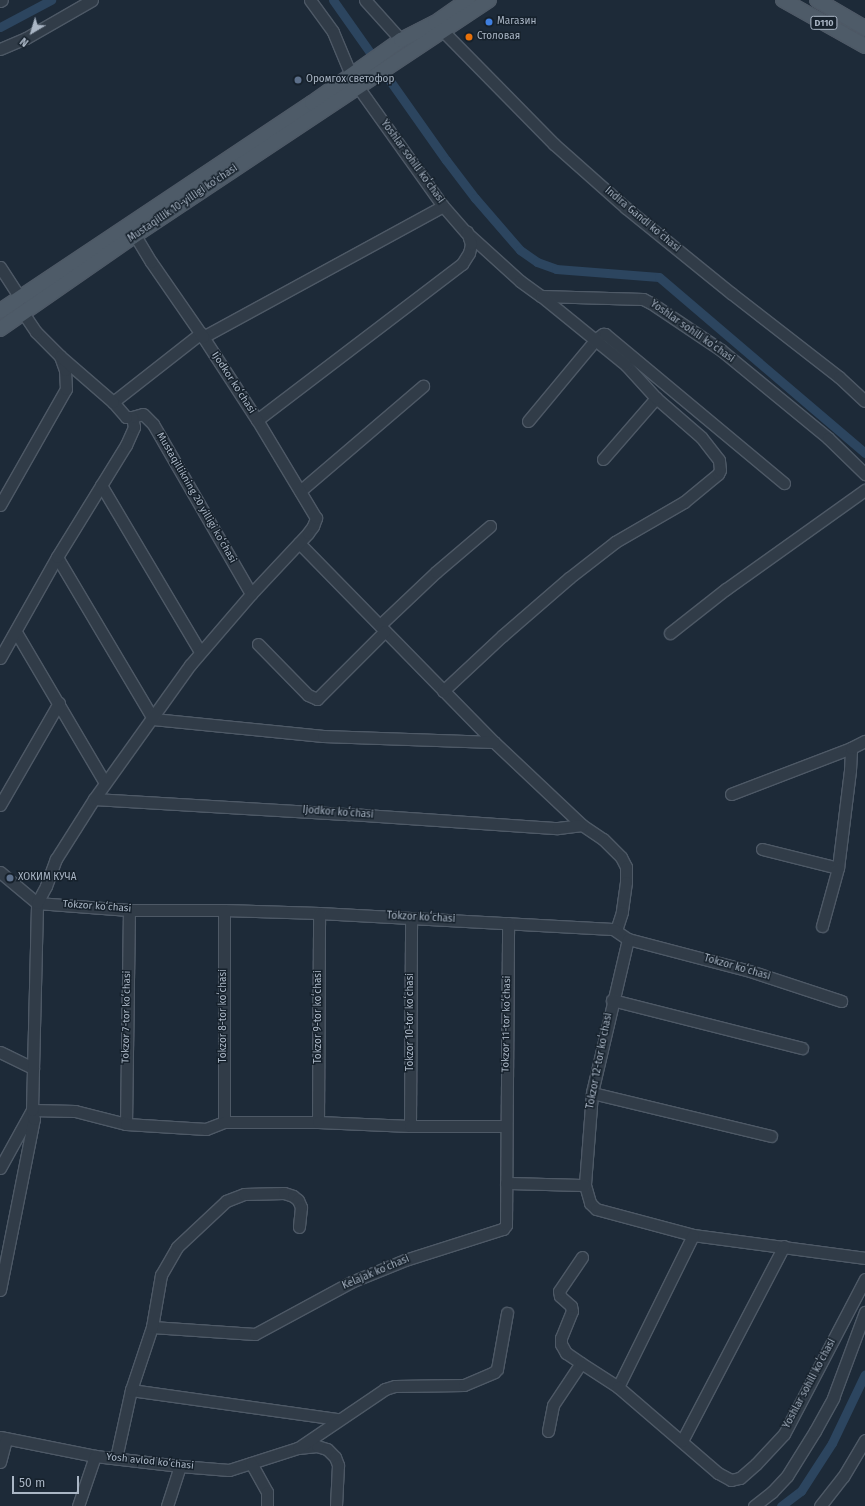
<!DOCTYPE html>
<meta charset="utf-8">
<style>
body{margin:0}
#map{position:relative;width:865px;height:1506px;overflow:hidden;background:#1d2a38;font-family:"Fira Sans",sans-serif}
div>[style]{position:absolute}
.canal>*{height:9px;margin:-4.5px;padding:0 4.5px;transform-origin:4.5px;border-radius:4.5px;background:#2c455f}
.roads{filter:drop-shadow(1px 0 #4e5966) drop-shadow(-1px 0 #4e5966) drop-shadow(0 1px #4e5966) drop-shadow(0 -1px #4e5966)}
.minor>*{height:11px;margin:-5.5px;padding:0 5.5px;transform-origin:5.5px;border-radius:5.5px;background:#313c48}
.major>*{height:14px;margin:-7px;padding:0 7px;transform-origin:7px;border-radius:7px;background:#4e5b68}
.dots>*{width:11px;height:11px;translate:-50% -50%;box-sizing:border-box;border:2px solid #16212c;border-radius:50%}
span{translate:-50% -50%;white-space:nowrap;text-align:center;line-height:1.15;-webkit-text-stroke:3px #16212c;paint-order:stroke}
.shield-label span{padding:1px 3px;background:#16212c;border:1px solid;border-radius:3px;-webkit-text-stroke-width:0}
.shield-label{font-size:9px;color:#aab6c5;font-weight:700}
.poi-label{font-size:10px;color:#aab6c5}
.left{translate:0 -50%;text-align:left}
.street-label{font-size:10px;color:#aab6c5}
.north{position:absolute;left:12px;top:12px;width:40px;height:40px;-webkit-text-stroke:3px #16212c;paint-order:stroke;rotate:218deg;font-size:11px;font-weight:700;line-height:16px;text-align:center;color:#aab6c5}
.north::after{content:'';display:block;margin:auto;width:14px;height:18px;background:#aab6c5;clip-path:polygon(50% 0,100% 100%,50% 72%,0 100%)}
.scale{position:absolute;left:12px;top:1476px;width:67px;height:18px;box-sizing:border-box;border:2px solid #aab6c5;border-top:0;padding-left:5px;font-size:12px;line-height:14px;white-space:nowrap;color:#aab6c5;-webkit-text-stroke:3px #16212c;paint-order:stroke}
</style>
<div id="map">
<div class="canal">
<div style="left:333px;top:0;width:196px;rotate:54.8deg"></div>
<div style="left:446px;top:160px;width:48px;rotate:52.7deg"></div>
<div style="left:475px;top:198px;width:69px;rotate:49.1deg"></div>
<div style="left:520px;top:250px;width:21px;rotate:35deg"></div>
<div style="left:537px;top:262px;width:20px;rotate:20deg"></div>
<div style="left:556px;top:269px;width:103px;rotate:4.4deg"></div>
<div style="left:659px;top:277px;width:271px;rotate:40.5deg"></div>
<div style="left:0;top:27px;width:58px;rotate:-27.9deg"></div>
<div style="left:781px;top:1506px;width:25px;rotate:-37deg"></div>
<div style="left:801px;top:1491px;width:57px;rotate:-57.1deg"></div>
<div style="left:832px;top:1443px;width:76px;rotate:-64.4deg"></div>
</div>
<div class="roads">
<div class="minor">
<div style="left:310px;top:0;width:39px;rotate:54deg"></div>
<div style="left:333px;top:32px;width:47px;rotate:67.3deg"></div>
<div style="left:365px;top:0;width:54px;rotate:48deg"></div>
<div style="left:0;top:1px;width:2px;rotate:-27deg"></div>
<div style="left:438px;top:26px;width:165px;rotate:45.5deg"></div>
<div style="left:554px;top:144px;width:96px;rotate:41.6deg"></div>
<div style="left:626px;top:208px;width:135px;rotate:39deg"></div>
<div style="left:731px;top:293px;width:137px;rotate:37.9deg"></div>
<div style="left:839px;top:377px;width:35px;rotate:43deg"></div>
<div style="left:0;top:49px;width:28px;rotate:-23deg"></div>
<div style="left:26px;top:38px;width:76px;rotate:-29.9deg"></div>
<div style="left:358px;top:87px;width:146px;rotate:54.5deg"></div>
<div style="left:443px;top:206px;width:35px;rotate:49deg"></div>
<div style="left:466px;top:232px;width:73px;rotate:42.2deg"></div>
<div style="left:520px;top:281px;width:26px;rotate:36deg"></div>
<div style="left:541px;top:296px;width:102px;rotate:1.7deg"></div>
<div style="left:643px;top:299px;width:9px;rotate:27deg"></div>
<div style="left:651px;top:303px;width:84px;rotate:33.9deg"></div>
<div style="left:721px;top:350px;width:139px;rotate:39.4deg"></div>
<div style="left:828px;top:438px;width:52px;rotate:44.2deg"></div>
<div style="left:0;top:267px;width:37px;rotate:57deg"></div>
<div style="left:203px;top:337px;width:273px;rotate:-28.6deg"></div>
<div style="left:113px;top:402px;width:112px;rotate:-38.1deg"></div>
<div style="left:132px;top:417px;width:11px;rotate:-15deg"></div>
<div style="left:143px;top:414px;width:14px;rotate:45deg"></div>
<div style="left:153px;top:424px;width:196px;rotate:60deg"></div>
<div style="left:257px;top:420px;width:258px;rotate:-37.3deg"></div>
<div style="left:462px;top:264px;width:13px;rotate:-58deg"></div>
<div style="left:469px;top:253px;width:9px;rotate:-77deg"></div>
<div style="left:471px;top:244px;width:13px;rotate:-108deg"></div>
<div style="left:528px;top:421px;width:107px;rotate:-50.3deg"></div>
<div style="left:596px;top:339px;width:9px;rotate:-36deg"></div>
<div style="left:603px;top:334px;width:2px"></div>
<div style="left:605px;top:334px;width:233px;rotate:39.8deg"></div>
<div style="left:603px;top:459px;width:81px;rotate:-49deg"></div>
<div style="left:101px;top:485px;width:194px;rotate:59.3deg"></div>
<div style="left:300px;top:491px;width:162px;rotate:-40.5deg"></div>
<div style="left:0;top:505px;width:133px;rotate:-60.4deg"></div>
<div style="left:66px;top:389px;width:19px;rotate:-93deg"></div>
<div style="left:65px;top:370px;width:15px;rotate:-110deg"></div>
<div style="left:60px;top:356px;width:34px;rotate:-135deg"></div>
<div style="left:36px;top:332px;width:22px;rotate:-124deg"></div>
<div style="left:299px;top:543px;width:279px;rotate:45.6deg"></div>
<div style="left:494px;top:742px;width:121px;rotate:43.3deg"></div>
<div style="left:582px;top:825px;width:25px;rotate:34deg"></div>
<div style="left:603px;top:839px;width:25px;rotate:45deg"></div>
<div style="left:621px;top:857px;width:11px;rotate:63deg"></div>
<div style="left:626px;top:867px;width:15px;rotate:90deg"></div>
<div style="left:626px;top:882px;width:30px;rotate:98deg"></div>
<div style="left:622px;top:912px;width:19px;rotate:108deg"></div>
<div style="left:57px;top:557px;width:188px;rotate:59.3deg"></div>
<div style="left:153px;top:719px;width:171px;rotate:5.7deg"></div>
<div style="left:323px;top:736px;width:171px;rotate:2deg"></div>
<div style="left:380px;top:625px;width:77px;rotate:-43.4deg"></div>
<div style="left:436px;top:572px;width:71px;rotate:-40.4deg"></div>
<div style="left:16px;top:632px;width:175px;rotate:59.5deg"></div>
<div style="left:670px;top:633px;width:71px;rotate:-38.2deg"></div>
<div style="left:726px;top:589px;width:171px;rotate:-35.5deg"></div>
<div style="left:258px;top:644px;width:71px;rotate:45.6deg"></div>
<div style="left:308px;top:695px;width:10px;rotate:24deg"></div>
<div style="left:317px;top:699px;width:96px;rotate:-45deg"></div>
<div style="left:0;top:658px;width:116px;rotate:-60.6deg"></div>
<div style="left:57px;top:557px;width:132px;rotate:-58.4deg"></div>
<div style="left:126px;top:445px;width:20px;rotate:-66deg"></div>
<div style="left:134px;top:427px;width:10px;rotate:-101deg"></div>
<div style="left:132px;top:417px;width:6px;rotate:180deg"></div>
<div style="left:126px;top:417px;width:20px;rotate:-131deg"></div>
<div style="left:113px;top:402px;width:70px;rotate:-139deg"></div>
<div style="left:443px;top:691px;width:81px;rotate:-43deg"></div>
<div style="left:502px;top:636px;width:89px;rotate:-40.9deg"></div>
<div style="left:569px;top:578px;width:58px;rotate:-38deg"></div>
<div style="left:615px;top:542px;width:80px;rotate:-30.1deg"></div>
<div style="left:684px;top:502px;width:44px;rotate:-39.5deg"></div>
<div style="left:718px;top:474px;width:4px;rotate:-63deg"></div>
<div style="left:720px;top:470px;width:10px;rotate:-96deg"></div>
<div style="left:719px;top:460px;width:29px;rotate:-128deg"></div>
<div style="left:701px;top:437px;width:60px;rotate:-139.1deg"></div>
<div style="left:656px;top:398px;width:45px;rotate:-132.3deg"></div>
<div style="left:626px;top:365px;width:109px;rotate:-140.9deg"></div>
<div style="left:731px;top:794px;width:129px;rotate:-21deg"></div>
<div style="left:94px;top:799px;width:256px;rotate:3.4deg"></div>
<div style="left:350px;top:814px;width:208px;rotate:3.9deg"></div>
<div style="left:558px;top:828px;width:24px;rotate:-7deg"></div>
<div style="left:0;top:805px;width:118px;rotate:-60deg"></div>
<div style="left:762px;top:849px;width:78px;rotate:14deg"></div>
<div style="left:838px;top:868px;width:99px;rotate:-83deg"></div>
<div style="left:850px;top:770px;width:22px;rotate:-87deg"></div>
<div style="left:851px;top:748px;width:16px;rotate:-27deg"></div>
<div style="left:0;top:872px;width:48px;rotate:40deg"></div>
<div style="left:37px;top:903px;width:92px;rotate:4.4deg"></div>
<div style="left:129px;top:910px;width:95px"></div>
<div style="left:224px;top:910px;width:95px;rotate:1.8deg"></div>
<div style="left:319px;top:913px;width:294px;rotate:3.1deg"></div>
<div style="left:613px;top:929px;width:18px;rotate:34deg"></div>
<div style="left:628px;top:939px;width:126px;rotate:14.7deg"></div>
<div style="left:750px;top:971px;width:96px;rotate:18.2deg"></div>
<div style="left:822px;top:926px;width:60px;rotate:-74.6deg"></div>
<div style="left:628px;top:939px;width:158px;rotate:103.2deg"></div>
<div style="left:592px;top:1093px;width:92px;rotate:94.4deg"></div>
<div style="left:585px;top:1185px;width:19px;rotate:74deg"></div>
<div style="left:590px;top:1203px;width:8px;rotate:45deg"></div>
<div style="left:596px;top:1209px;width:100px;rotate:15deg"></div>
<div style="left:693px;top:1235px;width:174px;rotate:7.6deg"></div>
<div style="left:612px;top:1000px;width:196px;rotate:14.2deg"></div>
<div style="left:0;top:1052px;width:37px;rotate:26deg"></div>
<div style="left:592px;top:1093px;width:184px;rotate:13.5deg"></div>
<div style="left:224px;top:1122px;width:212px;rotate:-90deg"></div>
<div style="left:318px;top:1122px;width:209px;rotate:-89.7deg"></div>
<div style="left:126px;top:1124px;width:214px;rotate:-89.2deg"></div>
<div style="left:410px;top:1126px;width:208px;rotate:-89.7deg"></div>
<div style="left:0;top:1168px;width:66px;rotate:-61.1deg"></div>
<div style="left:32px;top:1110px;width:43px;rotate:1.3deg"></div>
<div style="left:75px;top:1111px;width:53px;rotate:14.3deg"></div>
<div style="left:126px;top:1124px;width:80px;rotate:3.6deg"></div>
<div style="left:206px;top:1129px;width:19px;rotate:-21deg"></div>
<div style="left:224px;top:1122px;width:94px"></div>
<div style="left:318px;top:1122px;width:92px;rotate:2.5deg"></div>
<div style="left:410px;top:1126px;width:96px"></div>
<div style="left:506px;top:1183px;width:79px;rotate:1.5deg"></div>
<div style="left:0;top:1290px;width:174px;rotate:-78.8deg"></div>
<div style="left:34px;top:1119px;width:9px;rotate:-103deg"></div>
<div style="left:32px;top:1110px;width:207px;rotate:-88.6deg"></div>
<div style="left:37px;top:903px;width:19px;rotate:-62deg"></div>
<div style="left:46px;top:886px;width:29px;rotate:-70deg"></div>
<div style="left:56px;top:859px;width:71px;rotate:-57.7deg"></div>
<div style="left:94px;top:799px;width:165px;rotate:-54.4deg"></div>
<div style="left:190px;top:665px;width:94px;rotate:-49.3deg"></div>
<div style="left:251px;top:594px;width:83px;rotate:-46.9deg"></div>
<div style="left:308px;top:533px;width:9px;rotate:-54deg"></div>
<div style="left:313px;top:526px;width:9px;rotate:-69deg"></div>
<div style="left:316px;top:518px;width:114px;rotate:-121deg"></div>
<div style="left:257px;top:420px;width:99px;rotate:-123deg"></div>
<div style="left:203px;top:337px;width:91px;rotate:-124.7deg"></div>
<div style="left:151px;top:262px;width:39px;rotate:-121deg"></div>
<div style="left:152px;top:1327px;width:103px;rotate:3.9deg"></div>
<div style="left:255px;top:1334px;width:109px;rotate:-28.4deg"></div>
<div style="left:351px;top:1282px;width:58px;rotate:-22.2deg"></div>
<div style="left:405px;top:1260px;width:103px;rotate:-17.6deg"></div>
<div style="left:503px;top:1229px;width:5px;rotate:-53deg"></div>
<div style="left:506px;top:1225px;width:302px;rotate:-89.6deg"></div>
<div style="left:581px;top:1363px;width:18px;rotate:-146deg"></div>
<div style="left:566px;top:1353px;width:10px;rotate:-119deg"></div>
<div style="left:561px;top:1344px;width:6px;rotate:-90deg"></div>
<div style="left:561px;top:1338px;width:29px;rotate:-68deg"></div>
<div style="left:572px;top:1311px;width:5px;rotate:-101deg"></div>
<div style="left:571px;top:1306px;width:15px;rotate:-138deg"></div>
<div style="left:560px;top:1296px;width:5px;rotate:-101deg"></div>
<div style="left:559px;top:1291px;width:41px;rotate:-55.9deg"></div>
<div style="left:618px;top:1387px;width:169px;rotate:-63.7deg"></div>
<div style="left:131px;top:1390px;width:209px;rotate:8deg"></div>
<div style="left:548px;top:1431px;width:26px;rotate:-79deg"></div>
<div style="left:553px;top:1405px;width:50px;rotate:-56.3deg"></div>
<div style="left:581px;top:1363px;width:44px;rotate:33deg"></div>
<div style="left:618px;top:1387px;width:132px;rotate:40.7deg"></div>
<div style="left:718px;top:1473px;width:15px;rotate:28deg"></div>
<div style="left:731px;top:1480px;width:9px;rotate:-13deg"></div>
<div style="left:740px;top:1478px;width:21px;rotate:-41deg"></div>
<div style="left:756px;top:1464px;width:41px;rotate:-47deg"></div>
<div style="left:784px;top:1434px;width:175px;rotate:-62.4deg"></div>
<div style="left:0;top:1437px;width:97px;rotate:11.3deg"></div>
<div style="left:95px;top:1456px;width:86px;rotate:6.7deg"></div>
<div style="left:180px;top:1466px;width:49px;rotate:4.7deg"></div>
<div style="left:229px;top:1470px;width:72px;rotate:-17.7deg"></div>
<div style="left:298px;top:1448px;width:19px;rotate:-6deg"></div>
<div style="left:317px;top:1446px;width:10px;rotate:17deg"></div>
<div style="left:327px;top:1449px;width:11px;rotate:45deg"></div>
<div style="left:335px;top:1457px;width:9px;rotate:69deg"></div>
<div style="left:338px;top:1465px;width:41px;rotate:92.8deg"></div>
<div style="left:682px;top:1441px;width:220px;rotate:-62.4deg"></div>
<div style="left:298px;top:1448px;width:105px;rotate:-34.1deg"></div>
<div style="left:385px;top:1389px;width:10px;rotate:-17deg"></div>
<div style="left:395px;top:1386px;width:69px;rotate:-0.8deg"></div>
<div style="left:464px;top:1385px;width:33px;rotate:-23deg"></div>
<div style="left:494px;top:1372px;width:4px;rotate:-45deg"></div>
<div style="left:497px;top:1369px;width:57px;rotate:-79.9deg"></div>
<div style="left:116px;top:1458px;width:70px;rotate:-77.6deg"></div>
<div style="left:131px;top:1390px;width:66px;rotate:-71.6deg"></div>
<div style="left:152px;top:1327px;width:53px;rotate:-80.2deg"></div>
<div style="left:161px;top:1275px;width:32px;rotate:-60deg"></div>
<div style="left:177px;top:1247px;width:67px;rotate:-43.2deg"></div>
<div style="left:226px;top:1201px;width:19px;rotate:-21deg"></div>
<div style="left:244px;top:1194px;width:40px;rotate:-1.4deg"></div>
<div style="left:284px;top:1193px;width:9px;rotate:18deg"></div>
<div style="left:293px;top:1196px;width:6px;rotate:39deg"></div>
<div style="left:298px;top:1200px;width:8px;rotate:67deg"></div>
<div style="left:301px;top:1207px;width:20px;rotate:96deg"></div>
<div style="left:0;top:1462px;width:24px;rotate:-75deg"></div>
<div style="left:251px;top:1463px;width:33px;rotate:61deg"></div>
<div style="left:267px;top:1492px;width:14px;rotate:90deg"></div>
<div style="left:78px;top:1506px;width:53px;rotate:-71.2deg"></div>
<div style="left:167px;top:1506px;width:42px;rotate:-72deg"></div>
<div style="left:754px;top:1506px;width:23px;rotate:-38deg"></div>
<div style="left:772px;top:1492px;width:22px;rotate:-47deg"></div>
<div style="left:787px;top:1476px;width:53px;rotate:-58.1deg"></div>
<div style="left:815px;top:1431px;width:38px;rotate:-61deg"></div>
<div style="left:833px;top:1398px;width:92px;rotate:-69.6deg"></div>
<div style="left:820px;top:1506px;width:37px;rotate:-52deg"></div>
<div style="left:843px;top:1477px;width:43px;rotate:-59.3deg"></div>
</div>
<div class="major">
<div style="left:783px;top:0;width:94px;rotate:29.3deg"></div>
<div style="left:817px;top:0;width:56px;rotate:30.3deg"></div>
<div style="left:0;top:311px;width:375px;rotate:-33.7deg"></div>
<div style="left:312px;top:103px;width:109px;rotate:-35.3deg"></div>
<div style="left:401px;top:40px;width:38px;rotate:-27deg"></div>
<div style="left:435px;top:23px;width:40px;rotate:-34.9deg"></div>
<div style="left:0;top:329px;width:163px;rotate:-34.8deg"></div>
<div style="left:134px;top:236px;width:426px;rotate:-33.6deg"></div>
</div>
</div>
<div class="dots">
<div style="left:489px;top:22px;background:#3f7fe0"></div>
<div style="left:469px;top:37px;background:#e8710a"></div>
<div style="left:298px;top:80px;background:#5c6f8a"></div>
<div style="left:10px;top:878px;background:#5c6f8a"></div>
</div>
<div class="shield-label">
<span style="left:824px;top:23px">D110</span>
</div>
<div class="poi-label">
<span class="left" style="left:497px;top:22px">Магазин</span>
<span class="left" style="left:477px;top:37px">Столовая</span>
<span class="left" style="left:306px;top:80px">Оромгох светофор</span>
<span class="left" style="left:18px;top:878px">ХОКИМ КУЧА</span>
</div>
<div class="street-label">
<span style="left:412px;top:162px;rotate:54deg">Yoshlar sohili koʻchasi</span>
<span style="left:183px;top:204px;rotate:-34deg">Mustaqillik 10-yilligi ko'chasi</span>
<span style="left:642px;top:220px;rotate:40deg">Indira Gandi koʻchasi</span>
<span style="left:692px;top:332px;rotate:35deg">Yoshlar sohili koʻchasi</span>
<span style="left:233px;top:383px;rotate:57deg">Ijodkor koʻchasi</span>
<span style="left:196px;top:498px;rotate:60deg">Mustaqillikning 20 yilligi koʻchasi</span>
<span style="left:338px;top:813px;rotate:4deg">Ijodkor koʻchasi</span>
<span style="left:97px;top:907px;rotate:4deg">Tokzor koʻchasi</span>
<span style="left:421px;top:918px;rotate:3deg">Tokzor koʻchasi</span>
<span style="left:737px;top:968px;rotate:16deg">Tokzor koʻchasi</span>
<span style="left:224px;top:1016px;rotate:-90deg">Tokzor 8-tor koʻchasi</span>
<span style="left:127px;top:1017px;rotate:-89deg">Tokzor 7-tor koʻchasi</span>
<span style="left:319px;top:1017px;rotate:-90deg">Tokzor 9-tor koʻchasi</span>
<span style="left:411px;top:1022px;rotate:-90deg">Tokzor 10-tor koʻchasi</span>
<span style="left:507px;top:1024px;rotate:-89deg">Tokzor 11-tor koʻchasi</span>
<span style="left:600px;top:1061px;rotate:-79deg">Tokzor 12-tor koʻchasi</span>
<span style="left:376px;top:1273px;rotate:-23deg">Kelajak koʻchasi</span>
<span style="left:810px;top:1384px;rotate:-62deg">Yoshlar sohili koʻchasi</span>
<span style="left:150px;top:1462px;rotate:6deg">Yosh avlod koʻchasi</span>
</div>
<div class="north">N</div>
<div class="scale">50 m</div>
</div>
